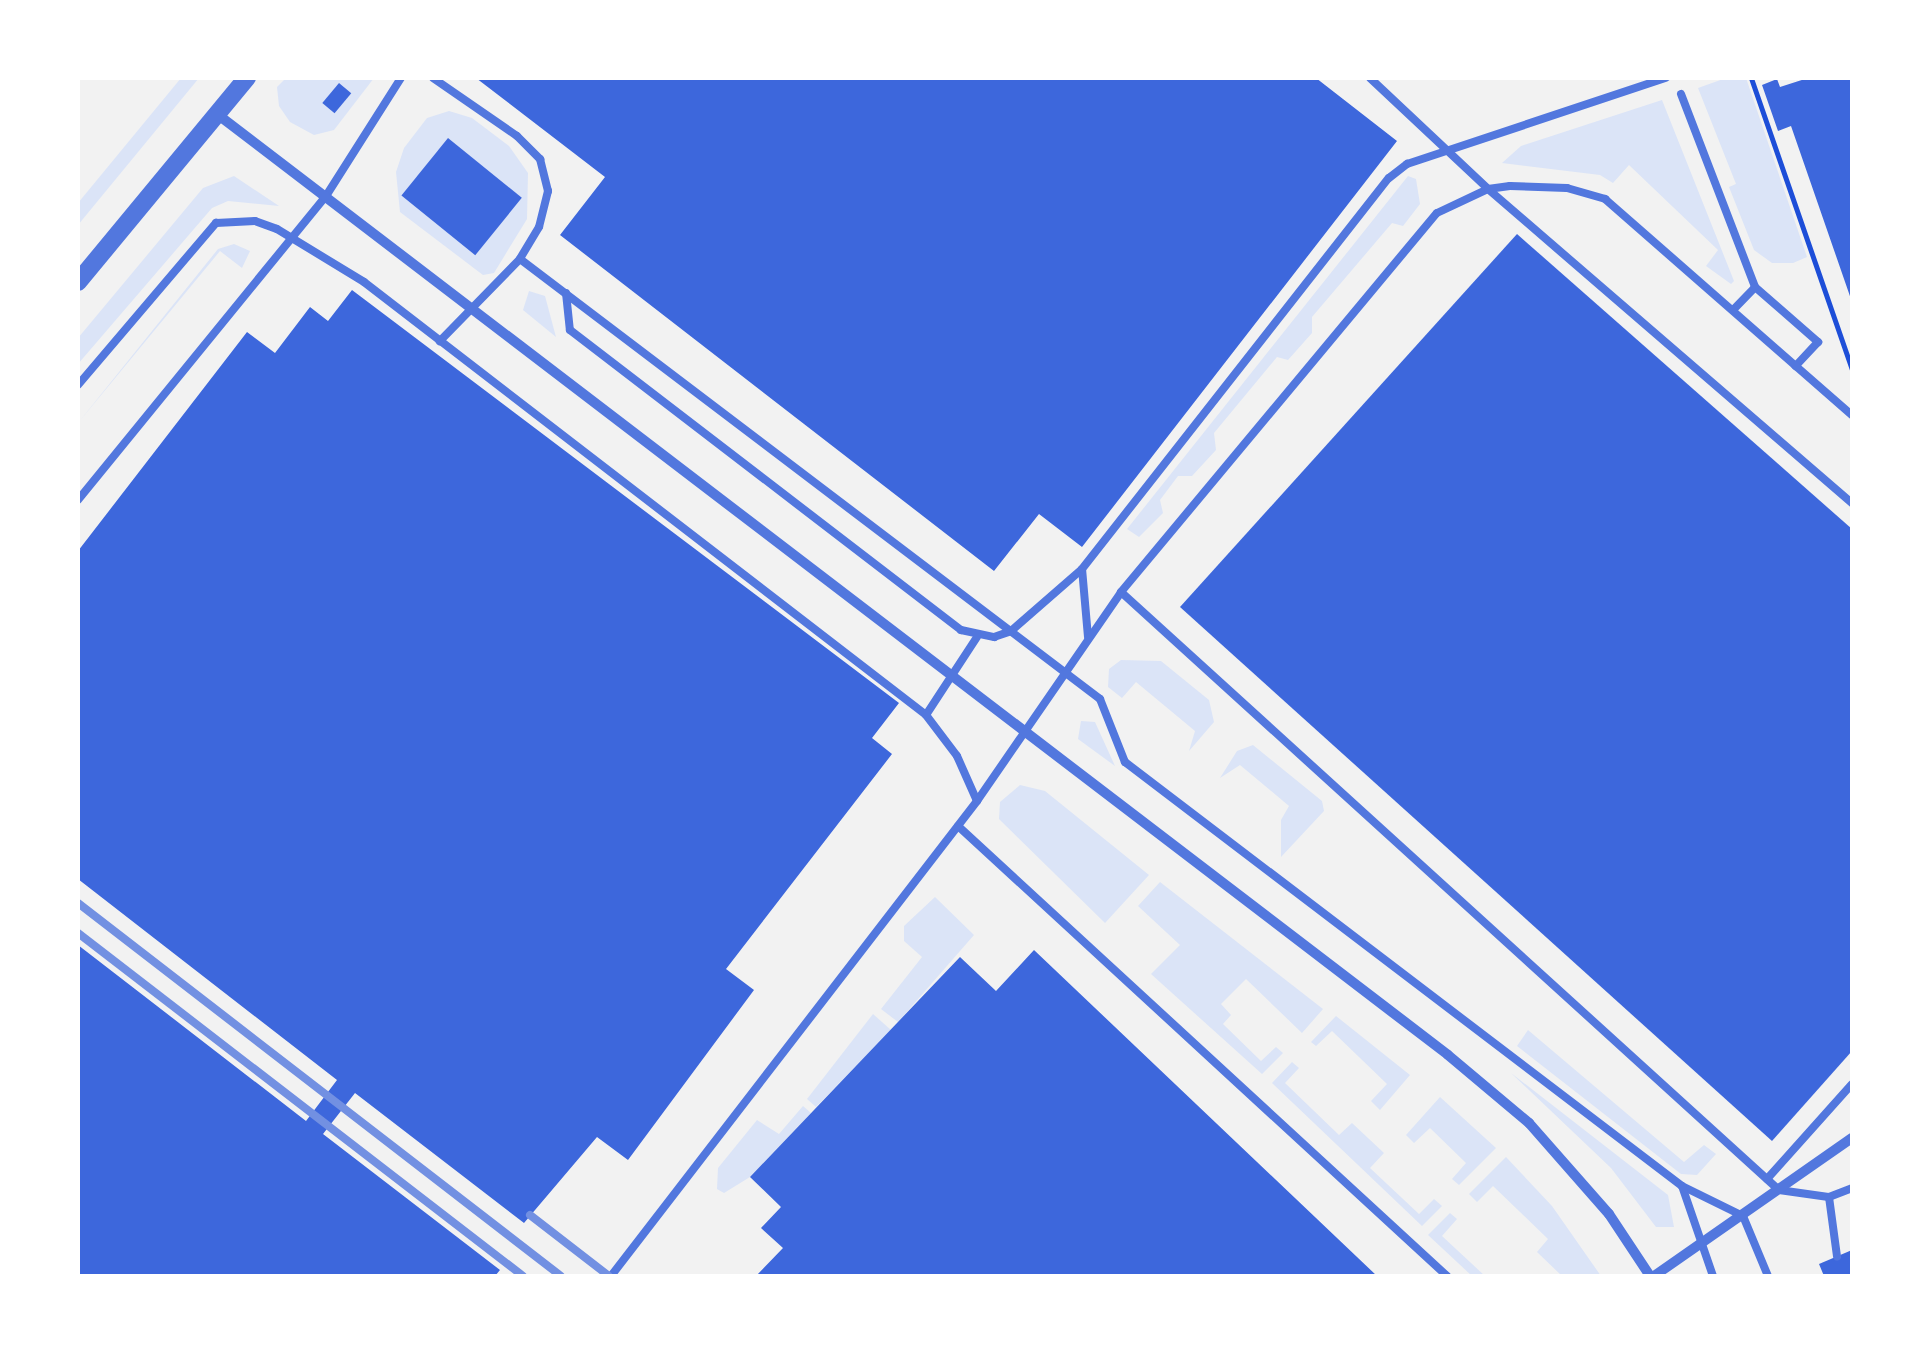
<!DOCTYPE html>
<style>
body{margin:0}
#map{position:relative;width:1930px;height:1354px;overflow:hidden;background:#f2f2f2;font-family:Commissioner,sans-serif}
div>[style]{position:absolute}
.green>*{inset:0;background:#dbe4f7}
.building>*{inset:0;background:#3d67dc;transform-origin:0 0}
.path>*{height:5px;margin:-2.5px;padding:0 2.5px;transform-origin:2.5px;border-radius:2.5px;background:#1d4ed8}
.service>*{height:8px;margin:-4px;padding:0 4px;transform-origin:4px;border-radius:4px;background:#5277de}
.minor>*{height:10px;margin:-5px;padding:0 5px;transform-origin:5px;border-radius:5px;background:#5277de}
.tertiary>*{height:18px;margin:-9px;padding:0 9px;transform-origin:9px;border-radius:9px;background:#5277de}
.rail>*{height:8px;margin:-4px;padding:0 4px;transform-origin:4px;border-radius:4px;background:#7290e2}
span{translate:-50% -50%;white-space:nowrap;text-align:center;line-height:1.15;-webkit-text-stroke:8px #fff;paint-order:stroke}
.frame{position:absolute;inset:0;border:80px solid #fff;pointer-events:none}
</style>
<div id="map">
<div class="green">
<div style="clip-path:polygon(181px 78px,199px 78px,78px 225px,78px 203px)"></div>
<div style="clip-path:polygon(286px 78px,374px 78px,334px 130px,314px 135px,290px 122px,279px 106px,277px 87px)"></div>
<div style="clip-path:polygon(1726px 78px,1746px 78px,1807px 257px,1793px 263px,1772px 263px,1754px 250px,1729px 187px,1736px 184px,1698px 88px)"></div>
<div style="clip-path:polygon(1662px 100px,1734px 281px,1731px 284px,1706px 266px,1718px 250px,1629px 165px,1613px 183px,1600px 175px,1502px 163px,1521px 146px)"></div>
<div style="clip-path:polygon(449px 111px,472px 118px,509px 146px,528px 173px,527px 219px,494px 273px,483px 275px,400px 212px,396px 172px,404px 148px,427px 118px)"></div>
<div style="clip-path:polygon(234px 176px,279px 206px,228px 201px,212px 208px,78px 364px,78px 338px,203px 188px)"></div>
<div style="clip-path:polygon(1408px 176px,1416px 179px,1420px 204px,1403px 226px,1392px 223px,1312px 317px,1312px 333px,1288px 360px,1277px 357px,1214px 433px,1216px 450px,1192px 476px,1178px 476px,1160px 500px,1163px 513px,1139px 537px,1127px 529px)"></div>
<div style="clip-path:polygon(234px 244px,250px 251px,242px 268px,220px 251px,78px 423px,218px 249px)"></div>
<div style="clip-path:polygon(529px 291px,545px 296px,556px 337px,523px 310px)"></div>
<div style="clip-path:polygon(1121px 660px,1161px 661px,1209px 700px,1214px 722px,1189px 751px,1195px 731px,1136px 682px,1122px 698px,1108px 687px,1109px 669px)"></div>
<div style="clip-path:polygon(1081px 721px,1095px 722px,1115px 766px,1078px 739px)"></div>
<div style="clip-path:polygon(1253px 745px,1322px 801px,1324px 811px,1281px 857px,1281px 820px,1289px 806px,1240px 765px,1220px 778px,1237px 751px)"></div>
<div style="clip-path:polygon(1020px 785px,1045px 791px,1149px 875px,1105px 923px,999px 819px,1000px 802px)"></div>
<div style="clip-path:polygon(1160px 882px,1323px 1009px,1302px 1033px,1246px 979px,1221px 1004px,1231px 1015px,1223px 1024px,1261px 1061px,1276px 1047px,1283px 1053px,1262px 1074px,1151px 974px,1180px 945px,1138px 906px)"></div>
<div style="clip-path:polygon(935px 897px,974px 935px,898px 1022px,881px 1009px,922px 957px,904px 941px,904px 926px)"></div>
<div style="clip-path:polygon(873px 1014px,891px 1030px,816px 1107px,807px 1099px)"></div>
<div style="clip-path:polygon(1336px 1016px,1410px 1075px,1380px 1110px,1371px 1101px,1387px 1084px,1332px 1031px,1316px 1046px,1311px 1042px)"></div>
<div style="clip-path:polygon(1528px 1030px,1684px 1162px,1704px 1145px,1716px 1154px,1697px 1175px,1681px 1174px,1517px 1046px)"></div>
<div style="clip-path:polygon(1292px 1062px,1299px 1068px,1285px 1083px,1339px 1135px,1352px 1123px,1384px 1153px,1370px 1168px,1419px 1214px,1434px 1199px,1442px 1206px,1422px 1226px,1272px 1083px)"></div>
<div style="clip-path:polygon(1511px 1073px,1668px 1195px,1674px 1227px,1656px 1227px,1611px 1168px)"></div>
<div style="clip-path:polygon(1440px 1097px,1496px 1148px,1459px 1185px,1452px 1179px,1466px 1163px,1430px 1128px,1414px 1143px,1406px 1135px)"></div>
<div style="clip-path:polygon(803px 1106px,811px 1113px,750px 1177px,724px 1193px,717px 1189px,718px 1168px,757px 1120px,779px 1134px)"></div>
<div style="clip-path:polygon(1506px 1157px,1552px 1206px,1601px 1276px,1562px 1276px,1537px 1252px,1548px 1239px,1493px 1186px,1477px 1202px,1469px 1194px)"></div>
<div style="clip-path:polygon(1450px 1213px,1457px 1219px,1442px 1236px,1485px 1276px,1472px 1276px,1428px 1235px)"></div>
</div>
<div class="building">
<div style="clip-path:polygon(476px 78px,1316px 78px,1397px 141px,1082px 547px,1039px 514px,994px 571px,560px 235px,605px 177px)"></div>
<div style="clip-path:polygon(1808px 78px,1852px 78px,1852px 302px,1791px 126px,1778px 131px,1762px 85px,1777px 79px,1780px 87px)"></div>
<div style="left:339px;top:83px;width:16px;height:26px;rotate:40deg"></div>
<div style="left:448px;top:138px;width:95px;height:74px;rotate:39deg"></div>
<div style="clip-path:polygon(1517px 234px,1852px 529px,1852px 1051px,1772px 1141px,1180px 607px)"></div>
<div style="clip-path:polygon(352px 290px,899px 703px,872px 738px,892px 754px,726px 969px,754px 990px,628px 1160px,597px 1137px,524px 1223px,355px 1093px,323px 1134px,500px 1270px,495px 1276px,78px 1276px,78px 945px,306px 1121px,337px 1080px,78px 879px,78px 551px,247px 332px,275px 353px,310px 307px,328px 321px)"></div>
<div style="clip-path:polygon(1034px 950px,1377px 1276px,756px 1276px,783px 1248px,761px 1228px,781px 1207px,750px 1177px,960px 957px,996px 991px)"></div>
<div style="clip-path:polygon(1852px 1250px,1852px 1276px,1824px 1276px,1819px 1264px)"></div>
</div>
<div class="path">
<div style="left:1751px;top:78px;width:309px;rotate:70.9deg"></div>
</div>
<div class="service">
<div style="left:433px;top:78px;width:102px;rotate:34.6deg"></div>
<div style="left:517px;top:136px;width:33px;rotate:45deg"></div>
<div style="left:540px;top:159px;width:33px;rotate:76deg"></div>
<div style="left:548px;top:191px;width:37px;rotate:104deg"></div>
<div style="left:539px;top:227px;width:37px;rotate:121deg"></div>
<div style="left:520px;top:259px;width:115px;rotate:134.3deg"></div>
<div style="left:1370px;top:78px;width:162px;rotate:43.2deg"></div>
<div style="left:1488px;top:189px;width:481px;rotate:40.8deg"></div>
<div style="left:1681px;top:94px;width:207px;rotate:69deg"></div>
<div style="left:1755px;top:287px;width:84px;rotate:41.1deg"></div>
<div style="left:1818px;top:342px;width:33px;rotate:133deg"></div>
<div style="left:520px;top:259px;width:728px;rotate:37.18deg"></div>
<div style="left:1100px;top:699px;width:68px;rotate:68.4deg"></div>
<div style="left:1125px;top:762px;width:700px;rotate:37.28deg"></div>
<div style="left:1682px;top:1186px;width:68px;rotate:26.2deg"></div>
<div style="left:1743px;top:1216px;width:65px;rotate:67.4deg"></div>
<div style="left:566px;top:293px;width:37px;rotate:84deg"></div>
<div style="left:570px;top:330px;width:493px;rotate:37.5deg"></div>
<div style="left:961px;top:630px;width:34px;rotate:12deg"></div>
<div style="left:994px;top:637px;width:18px;rotate:-19deg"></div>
<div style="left:1011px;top:631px;width:94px;rotate:-41.1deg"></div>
<div style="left:1734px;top:309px;width:30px;rotate:-46deg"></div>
<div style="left:78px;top:385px;width:213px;rotate:-49.6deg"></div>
<div style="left:216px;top:223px;width:39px;rotate:-3deg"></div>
<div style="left:255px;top:221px;width:23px;rotate:20deg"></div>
<div style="left:277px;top:229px;width:102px;rotate:31.3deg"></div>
<div style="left:364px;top:282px;width:709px;rotate:37.61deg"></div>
<div style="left:926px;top:715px;width:51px;rotate:52.9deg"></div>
<div style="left:957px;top:756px;width:49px;rotate:66deg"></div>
<div style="left:78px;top:500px;width:392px;rotate:-50.8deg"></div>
<div style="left:326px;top:196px;width:140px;rotate:-57.6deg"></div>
<div style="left:1121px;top:592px;width:889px;rotate:42.27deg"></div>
<div style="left:1779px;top:1190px;width:50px;rotate:8deg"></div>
<div style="left:1829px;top:1197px;width:25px;rotate:-21deg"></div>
<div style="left:1088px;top:637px;width:68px;rotate:-95deg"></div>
<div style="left:1082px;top:569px;width:497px;rotate:-51.9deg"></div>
<div style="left:1389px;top:178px;width:23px;rotate:-38deg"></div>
<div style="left:1407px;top:164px;width:273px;rotate:-18.4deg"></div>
<div style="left:926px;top:715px;width:93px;rotate:-56.8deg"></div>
<div style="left:958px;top:826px;width:665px;rotate:42.62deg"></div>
<div style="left:1767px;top:1179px;width:127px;rotate:-48.2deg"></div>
<div style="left:1682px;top:1186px;width:95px;rotate:71deg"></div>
<div style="left:1829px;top:1197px;width:60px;rotate:82.3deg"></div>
<div style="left:611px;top:1276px;width:600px;rotate:-52.38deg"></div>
<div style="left:977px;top:801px;width:254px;rotate:-55.4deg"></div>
<div style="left:1121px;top:592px;width:493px;rotate:-50.2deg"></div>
<div style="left:1437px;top:213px;width:56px;rotate:-25.2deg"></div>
<div style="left:1488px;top:189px;width:22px;rotate:-8deg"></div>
<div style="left:1510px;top:186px;width:57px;rotate:2deg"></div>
<div style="left:1567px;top:188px;width:40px;rotate:16deg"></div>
<div style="left:1605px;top:199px;width:328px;rotate:41.2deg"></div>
</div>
<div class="minor">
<div style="left:217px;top:114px;width:1549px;rotate:37.39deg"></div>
<div style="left:1448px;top:1055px;width:106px;rotate:40deg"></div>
<div style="left:1529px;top:1123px;width:121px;rotate:48.7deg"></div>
<div style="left:1609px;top:1214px;width:74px;rotate:56.5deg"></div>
<div style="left:1654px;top:1276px;width:241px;rotate:-34.9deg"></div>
</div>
<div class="tertiary">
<div style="left:78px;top:282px;width:265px;rotate:-50.4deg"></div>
</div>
<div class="rail">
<div style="left:78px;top:903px;width:610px;rotate:37.68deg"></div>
<div style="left:78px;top:933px;width:562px;rotate:37.62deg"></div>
<div style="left:530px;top:1215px;width:100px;rotate:37.7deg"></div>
</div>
<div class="frame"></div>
</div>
